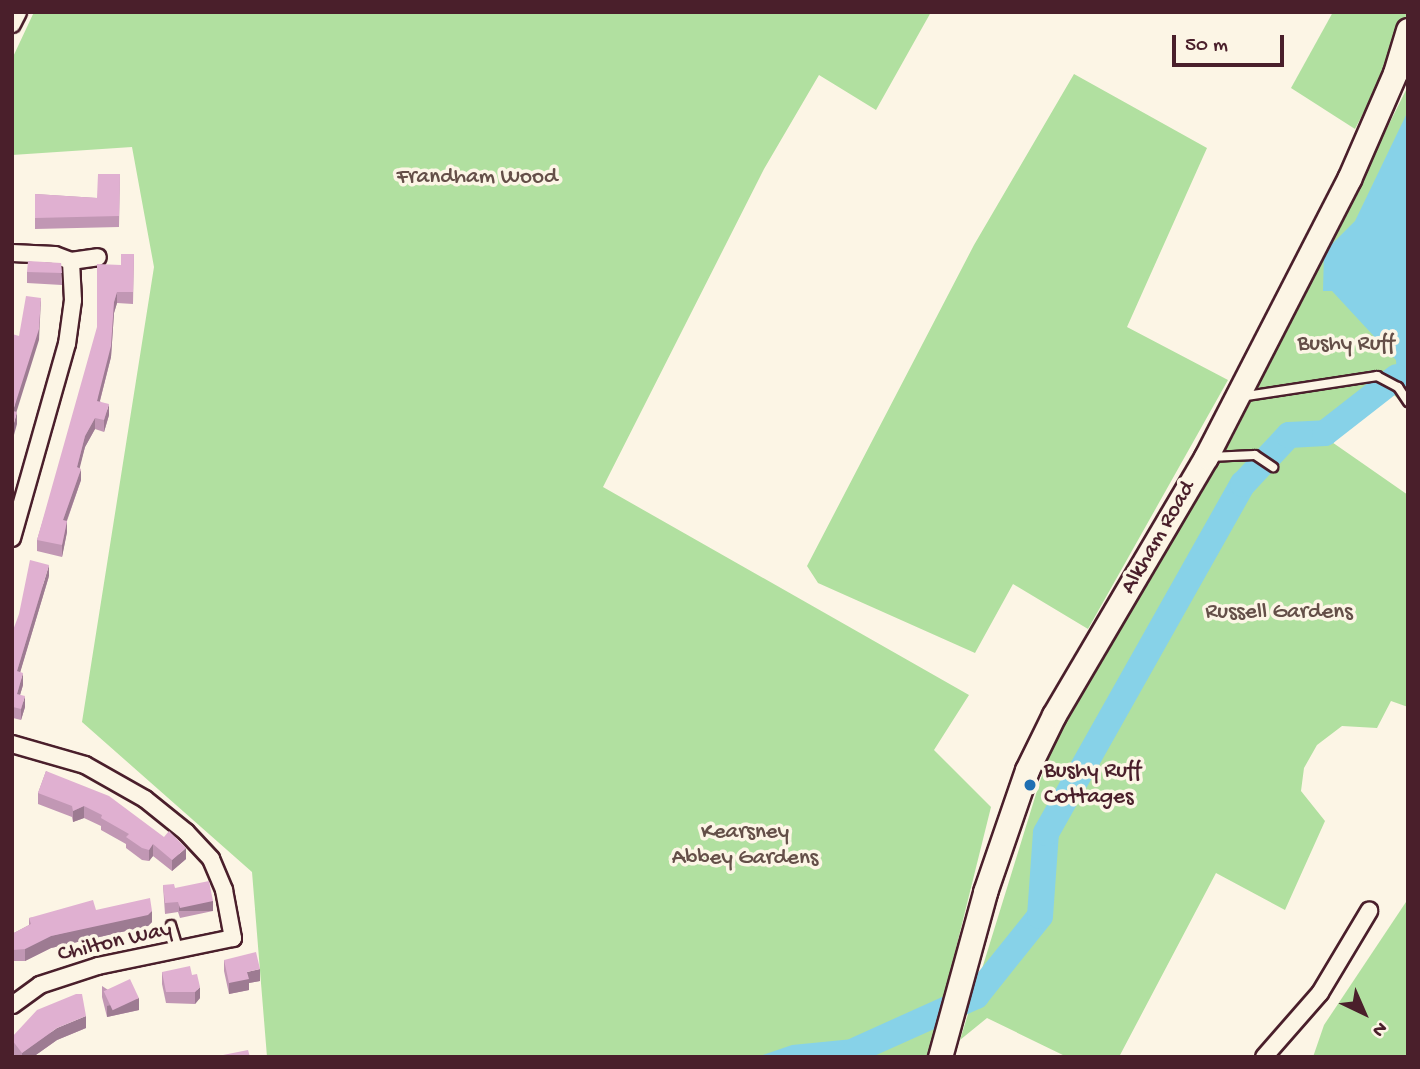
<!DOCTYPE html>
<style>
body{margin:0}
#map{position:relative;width:1420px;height:1069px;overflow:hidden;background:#fcf5e5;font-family:"Gochi Hand",sans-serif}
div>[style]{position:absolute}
.green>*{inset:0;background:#b1e0a0}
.water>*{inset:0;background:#87d2e8}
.river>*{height:26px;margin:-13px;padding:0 13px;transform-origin:13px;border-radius:13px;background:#87d2e8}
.roads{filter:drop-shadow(2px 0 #4a1f2b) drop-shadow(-2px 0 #4a1f2b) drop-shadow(0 2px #4a1f2b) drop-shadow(0 -2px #4a1f2b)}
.lane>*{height:8px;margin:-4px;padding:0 4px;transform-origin:4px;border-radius:4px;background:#fcf5e5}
.street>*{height:16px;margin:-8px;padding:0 8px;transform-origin:8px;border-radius:8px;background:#fcf5e5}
.secondary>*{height:23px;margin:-11.5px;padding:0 11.5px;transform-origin:11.5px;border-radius:11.5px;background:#fcf5e5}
.wall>*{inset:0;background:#c197b4}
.shaded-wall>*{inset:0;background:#9d7b92;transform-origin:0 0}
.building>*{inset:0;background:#e0b0d1;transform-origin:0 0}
.dots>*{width:19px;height:19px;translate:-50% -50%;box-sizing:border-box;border:4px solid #fcf5e5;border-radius:50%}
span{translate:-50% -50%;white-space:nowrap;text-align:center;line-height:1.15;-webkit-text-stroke:7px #fcf5e5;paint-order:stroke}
.park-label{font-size:23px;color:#644f48}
.street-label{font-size:23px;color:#4a1f2b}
.poi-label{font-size:23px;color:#4a1f2b}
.left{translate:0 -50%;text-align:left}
.frame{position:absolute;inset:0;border:14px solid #4a1f2b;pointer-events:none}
.north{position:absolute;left:1329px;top:978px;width:70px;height:70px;-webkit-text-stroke:5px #fcf5e5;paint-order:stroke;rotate:136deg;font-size:19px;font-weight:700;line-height:28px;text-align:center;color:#4a1f2b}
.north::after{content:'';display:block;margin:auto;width:24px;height:32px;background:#4a1f2b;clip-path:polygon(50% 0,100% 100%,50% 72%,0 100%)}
.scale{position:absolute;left:1172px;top:35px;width:112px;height:32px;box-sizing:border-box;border:4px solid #4a1f2b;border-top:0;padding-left:9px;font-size:21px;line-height:24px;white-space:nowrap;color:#4a1f2b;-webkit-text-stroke:5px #fcf5e5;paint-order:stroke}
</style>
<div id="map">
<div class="green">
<div style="clip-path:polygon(34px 12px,931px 12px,876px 110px,819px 75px,764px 169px,603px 487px,969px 695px,934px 750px,991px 807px,929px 1057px,267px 1057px,252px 872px,82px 722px,154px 267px,132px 147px,12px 155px,12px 59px)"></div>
<div style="clip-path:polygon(1333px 12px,1408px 12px,1391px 59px,1355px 129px,1291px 88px)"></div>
<div style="clip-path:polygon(1074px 74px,1207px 148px,1127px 327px,1228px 380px,1088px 629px,1013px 584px,975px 653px,818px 583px,807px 566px,974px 245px)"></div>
<div style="clip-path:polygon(1408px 86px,1408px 409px,1389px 390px,1329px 440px,1408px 495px,1408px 707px,1391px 701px,1377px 728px,1342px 726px,1317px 745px,1304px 768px,1301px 791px,1325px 821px,1285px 910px,1216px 873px,1119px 1057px,1067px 1057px,987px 1018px,960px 1040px,1040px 781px,1062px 723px,1233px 437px)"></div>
<div style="clip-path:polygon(1408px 899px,1408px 1057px,1313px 1057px,1324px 1025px)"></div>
</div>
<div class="water">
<div style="clip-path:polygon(1408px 111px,1408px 374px,1397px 377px,1396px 360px,1332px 291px,1323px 291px,1324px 252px,1355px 221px)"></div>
<div style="clip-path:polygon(853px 1039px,856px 1057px,757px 1057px,792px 1045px)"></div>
</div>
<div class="river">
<div style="left:856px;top:1050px;width:132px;rotate:-24.2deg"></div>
<div style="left:976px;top:996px;width:102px;rotate:-51.3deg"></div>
<div style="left:1040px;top:916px;width:83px;rotate:-85.9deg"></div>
<div style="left:1046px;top:833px;width:401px;rotate:-60.6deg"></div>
<div style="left:1243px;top:484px;width:67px;rotate:-46.8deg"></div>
<div style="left:1289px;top:435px;width:36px;rotate:-3deg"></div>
<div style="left:1325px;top:433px;width:91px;rotate:-37.9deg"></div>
</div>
<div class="roads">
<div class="lane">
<div style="left:1240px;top:397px;width:139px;rotate:-8.7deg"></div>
<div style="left:1377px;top:376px;width:24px;rotate:28deg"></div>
<div style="left:1398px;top:387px;width:18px;rotate:56deg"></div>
<div style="left:1209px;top:457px;width:46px;rotate:-2.5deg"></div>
<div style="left:1255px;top:455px;width:22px;rotate:34deg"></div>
<div style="left:171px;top:925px;width:28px;rotate:73deg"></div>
</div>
<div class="street">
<div style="left:12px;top:24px;width:13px;rotate:-63deg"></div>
<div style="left:12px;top:253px;width:43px;rotate:2.7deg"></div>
<div style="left:55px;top:255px;width:17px;rotate:21deg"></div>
<div style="left:71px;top:261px;width:27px;rotate:-8deg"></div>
<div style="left:12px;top:538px;width:202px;rotate:-74.2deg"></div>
<div style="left:67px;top:344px;width:44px;rotate:-82.2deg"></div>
<div style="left:73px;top:300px;width:39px;rotate:-93deg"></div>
<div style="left:12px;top:744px;width:76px;rotate:16deg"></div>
<div style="left:85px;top:765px;width:69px;rotate:29.5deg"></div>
<div style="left:145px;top:799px;width:53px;rotate:38.8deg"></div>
<div style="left:186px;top:832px;width:37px;rotate:47deg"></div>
<div style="left:211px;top:859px;width:34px;rotate:67deg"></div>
<div style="left:224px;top:890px;width:49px;rotate:79.4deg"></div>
<div style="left:233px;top:938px;width:138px;rotate:168.3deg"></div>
<div style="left:98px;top:966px;width:61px;rotate:161.9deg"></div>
<div style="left:40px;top:985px;width:34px;rotate:144deg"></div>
<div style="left:1264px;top:1057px;width:85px;rotate:-48.8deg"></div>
<div style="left:1320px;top:993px;width:96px;rotate:-59.1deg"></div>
</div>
<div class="secondary">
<div style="left:940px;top:1057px;width:171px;rotate:-74.7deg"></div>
<div style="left:985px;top:892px;width:129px;rotate:-71deg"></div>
<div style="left:1027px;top:770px;width:61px;rotate:-63.9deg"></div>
<div style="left:1054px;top:715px;width:299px;rotate:-59.5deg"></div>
<div style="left:1206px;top:457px;width:313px;rotate:-62.8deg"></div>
<div style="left:1349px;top:179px;width:116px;rotate:-66.5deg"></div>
<div style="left:1395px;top:73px;width:45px;rotate:-73.2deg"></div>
</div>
</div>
<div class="wall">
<div style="clip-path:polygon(120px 174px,119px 227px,35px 229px,35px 194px,97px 198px)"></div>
<div style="clip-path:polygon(134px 254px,133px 304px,117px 303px,114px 313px,111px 357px,100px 401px,109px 415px,104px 432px,95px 429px,85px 447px,79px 468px,81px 480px,67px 521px,67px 532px,62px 557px,37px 551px,37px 540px,121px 265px)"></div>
<div style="clip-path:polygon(61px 263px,62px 285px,27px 283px,27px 272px)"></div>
<div style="clip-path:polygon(49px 576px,20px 672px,23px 685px,20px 695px,25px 707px,21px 720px,13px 718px,12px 633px)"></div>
<div style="clip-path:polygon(46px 771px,186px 859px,172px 871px,153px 856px,149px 861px,142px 860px,126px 848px,126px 844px,101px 830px,101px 826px,84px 818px,73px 822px,72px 817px,38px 804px,38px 793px)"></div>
<div style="clip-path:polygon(163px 885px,175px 888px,213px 911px,180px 918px,178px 912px,165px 914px)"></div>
<div style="clip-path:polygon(96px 910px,152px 922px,148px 926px,51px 948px,25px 961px,13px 961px,12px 934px,29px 925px,29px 918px)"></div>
<div style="clip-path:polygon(224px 960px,260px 981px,249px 983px,249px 990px,229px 994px,224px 971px)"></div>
<div style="clip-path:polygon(162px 972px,192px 975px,200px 998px,195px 1004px,166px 1003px,162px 984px)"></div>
<div style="clip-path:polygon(102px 986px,139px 1010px,107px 1017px,102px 997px)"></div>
<div style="clip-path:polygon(86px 1028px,57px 1040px,33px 1057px,16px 1057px,12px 1052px,12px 1037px)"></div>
</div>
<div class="shaded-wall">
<div style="clip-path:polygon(117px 292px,117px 303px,114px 313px,111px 357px,97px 412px,97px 401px,114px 302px)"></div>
<div style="clip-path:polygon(41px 298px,39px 340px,13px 423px,13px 411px)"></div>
<div style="clip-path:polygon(109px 404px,109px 415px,104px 432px,104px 420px)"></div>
<div style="clip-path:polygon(17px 412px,17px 424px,12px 442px,12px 430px)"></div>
<div style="clip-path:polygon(95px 418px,95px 429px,85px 447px,77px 479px,77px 467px,85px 436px)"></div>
<div style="clip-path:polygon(81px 469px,81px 480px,63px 531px,63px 520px)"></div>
<div style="clip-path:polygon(67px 521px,67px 532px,62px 557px,62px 545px)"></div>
<div style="clip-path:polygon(49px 565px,49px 576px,17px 683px,17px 671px)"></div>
<div style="clip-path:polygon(23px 673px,23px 685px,17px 705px,17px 694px)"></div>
<div style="clip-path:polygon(25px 696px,25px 707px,21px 720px,21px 709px)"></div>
<div style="clip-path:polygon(84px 806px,84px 818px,73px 822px,73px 811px)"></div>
<div style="clip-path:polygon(153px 844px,153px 856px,149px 861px,149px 850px)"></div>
<div style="clip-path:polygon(186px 848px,186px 859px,172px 871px,172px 860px)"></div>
<div style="left:213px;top:901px;width:10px;height:34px;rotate:90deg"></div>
<div style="clip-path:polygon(152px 911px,152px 922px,148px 926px,51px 948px,25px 961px,25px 949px,51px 936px)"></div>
<div style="clip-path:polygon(260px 969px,260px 981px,249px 983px,249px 990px,229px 994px,229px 983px,247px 972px)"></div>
<div style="clip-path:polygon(200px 987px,200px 998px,195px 1004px,195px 992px)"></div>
<div style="clip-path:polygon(139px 998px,139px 1010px,107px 1017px,107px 1006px)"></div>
<div style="clip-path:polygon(86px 1016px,86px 1028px,57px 1040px,33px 1057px,22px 1057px,22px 1053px,57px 1028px)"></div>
</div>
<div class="building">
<div style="clip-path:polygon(98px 174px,120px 174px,119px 216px,35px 218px,35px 194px,97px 198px)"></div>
<div style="clip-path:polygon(121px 254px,134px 254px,133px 292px,117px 292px,114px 302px,111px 346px,97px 401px,109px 404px,104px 420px,95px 418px,85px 436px,77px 467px,81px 469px,63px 520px,67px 521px,62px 545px,37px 540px,97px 327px,97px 264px,121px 265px)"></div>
<div style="clip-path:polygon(28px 261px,61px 263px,62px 273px,27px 272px)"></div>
<div style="clip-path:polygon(26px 296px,41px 298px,39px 329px,13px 411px,17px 412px,12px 430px,12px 334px,19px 336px)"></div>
<div style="clip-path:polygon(30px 560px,49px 565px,17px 671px,23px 673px,17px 694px,25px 696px,21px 709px,13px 707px,12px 708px,12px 633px,19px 614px)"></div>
<div style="clip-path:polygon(46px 771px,109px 796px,164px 837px,169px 831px,186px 848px,172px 860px,153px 844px,149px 850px,142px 848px,126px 837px,129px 834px,101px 818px,102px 815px,84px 806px,73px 811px,72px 806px,38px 793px)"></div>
<div style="clip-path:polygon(209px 881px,213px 901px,180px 908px,178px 902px,165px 903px,163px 885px,174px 884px,175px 888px)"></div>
<div style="clip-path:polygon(150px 898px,152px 911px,148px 915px,51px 936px,25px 949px,13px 950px,12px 934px,31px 924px,29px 918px,93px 900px,96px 910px)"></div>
<div style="clip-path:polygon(256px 952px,260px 969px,247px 972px,249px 979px,229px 983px,224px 960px)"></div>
<div style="clip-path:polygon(190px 966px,192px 975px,197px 974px,200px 987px,195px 992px,166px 992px,162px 972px)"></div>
<div style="left:130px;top:979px;width:21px;height:29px;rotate:65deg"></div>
<div style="clip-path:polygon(76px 994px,82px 994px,86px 1016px,57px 1028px,22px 1053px,12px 1040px,12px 1037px,37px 1010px)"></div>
<div style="clip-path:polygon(248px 1050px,250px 1057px,218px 1057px,218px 1056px)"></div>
</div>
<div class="dots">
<div style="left:1030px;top:785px;background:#1f6fb2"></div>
</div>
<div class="park-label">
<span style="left:477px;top:178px">Frandham Wood</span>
<span style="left:1346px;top:345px">Bushy Ruff</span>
<span style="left:1279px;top:613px">Russell Gardens</span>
<span style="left:745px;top:846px">Kearsney<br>Abbey Gardens</span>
</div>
<div class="street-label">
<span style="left:1159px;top:538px;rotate:-60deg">Alkham Road</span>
<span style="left:115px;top:943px;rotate:-13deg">Chilton Way</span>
</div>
<div class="poi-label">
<span class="left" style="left:1044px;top:785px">Bushy Ruff<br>Cottages</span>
</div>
<div class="frame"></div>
<div class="north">N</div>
<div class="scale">50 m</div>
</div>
